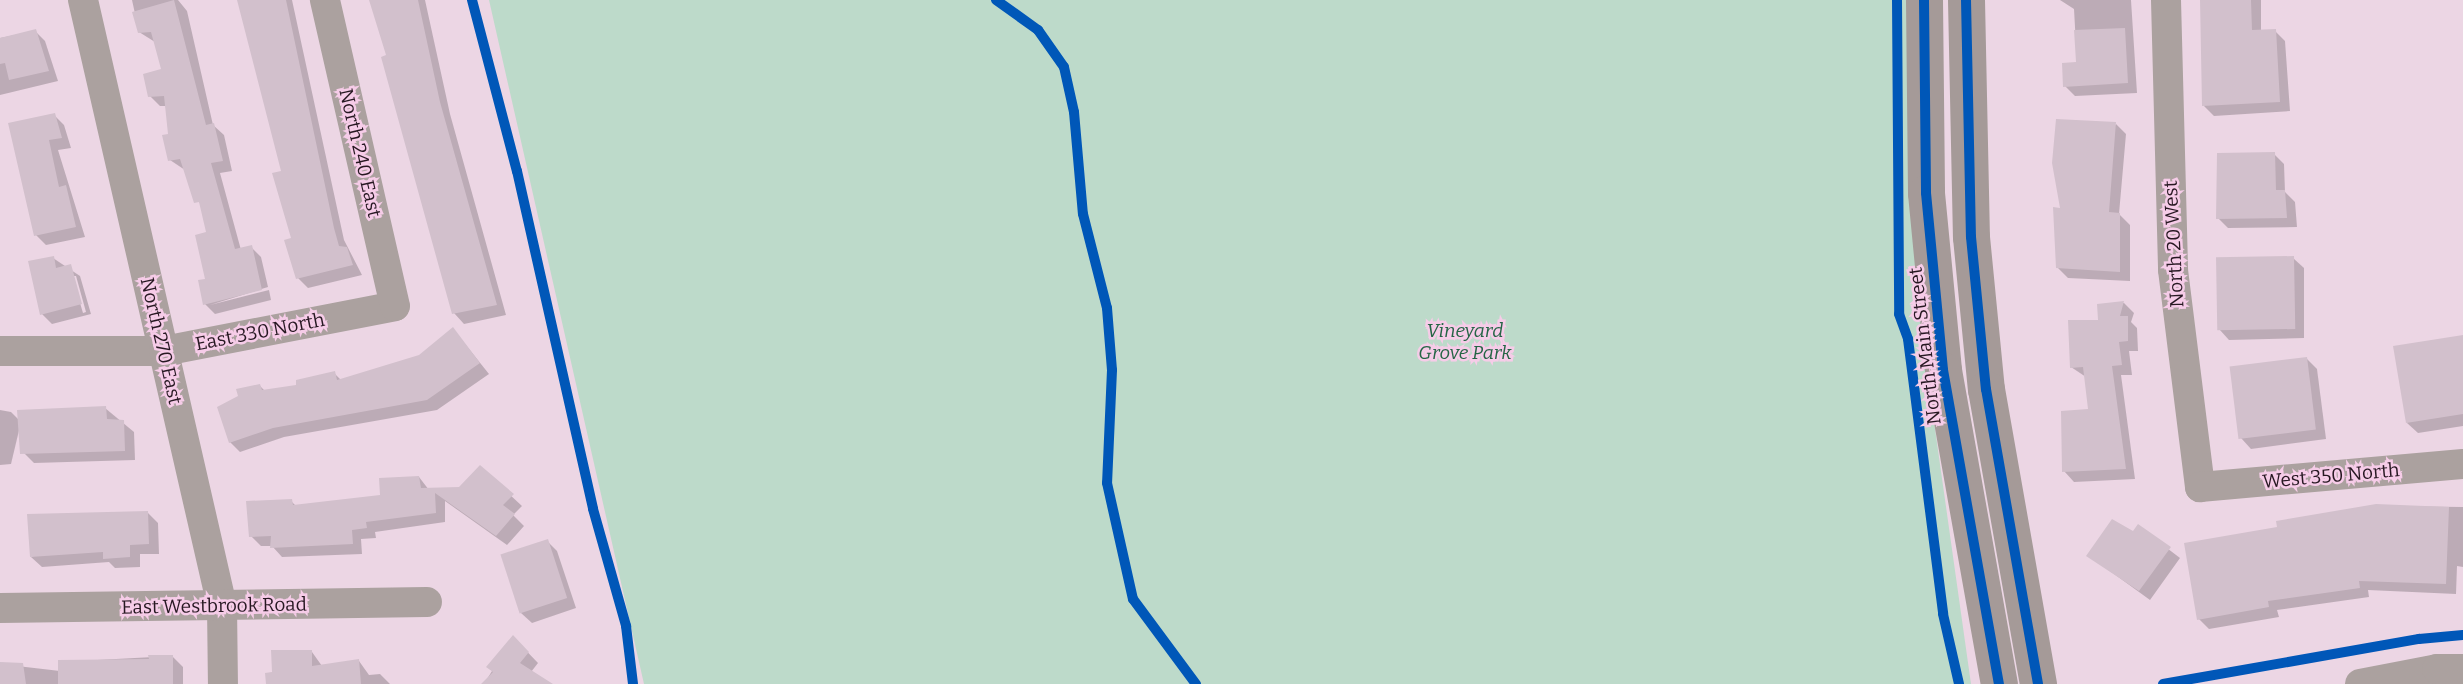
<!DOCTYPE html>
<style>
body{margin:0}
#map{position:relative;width:2463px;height:684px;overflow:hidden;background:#ecd6e4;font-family:Bitter,serif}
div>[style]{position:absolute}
.green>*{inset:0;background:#bddaca}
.shadow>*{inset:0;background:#0003}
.building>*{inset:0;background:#d2c0cc;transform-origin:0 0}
.minor>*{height:30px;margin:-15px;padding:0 15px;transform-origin:15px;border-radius:15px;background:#aba19f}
.major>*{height:37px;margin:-18.5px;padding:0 18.5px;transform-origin:18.5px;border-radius:18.5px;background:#a59a98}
.cycleway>*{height:10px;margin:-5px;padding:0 5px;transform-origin:5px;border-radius:5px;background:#0057b8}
span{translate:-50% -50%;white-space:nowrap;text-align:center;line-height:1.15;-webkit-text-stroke:5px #f6cce8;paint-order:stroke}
.street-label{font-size:19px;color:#271822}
.park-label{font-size:19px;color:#246545;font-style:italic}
</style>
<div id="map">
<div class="green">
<div style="clip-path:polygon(489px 0,1913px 0,1926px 365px,1971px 684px,644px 684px)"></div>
</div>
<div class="shadow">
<div style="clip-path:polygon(132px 0,178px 0,187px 11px,213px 125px,224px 135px,232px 171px,220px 173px,241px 250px,251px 247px,261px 257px,268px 287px,210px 305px,269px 290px,271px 300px,215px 314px,205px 304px,208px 233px,202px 208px,185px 170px,170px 160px,167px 106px,160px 106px,150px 96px,163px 70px,155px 42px,139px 32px)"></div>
<div style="clip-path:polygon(240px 0,292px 0,344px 240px,362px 275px,308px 288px,298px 278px,283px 172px)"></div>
<div style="clip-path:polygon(373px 0,425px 0,450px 114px,506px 315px,464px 324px,454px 313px)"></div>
<div style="clip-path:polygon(2060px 0,2131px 0,2137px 93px,2075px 96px,2065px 86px,2077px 64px,2074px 9px)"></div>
<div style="clip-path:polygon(2202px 0,2261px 0,2261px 31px,2275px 31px,2285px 41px,2290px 111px,2214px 116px,2204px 106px)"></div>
<div style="clip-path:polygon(35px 31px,45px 41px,58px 81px,0 95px,0 38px)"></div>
<div style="clip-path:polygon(54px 115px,64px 125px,71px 148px,58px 150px,85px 237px,46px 245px,36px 235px,10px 125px)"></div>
<div style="clip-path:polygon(2116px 124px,2126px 134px,2119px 214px,2130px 225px,2130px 281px,2068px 278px,2058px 268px,2062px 210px)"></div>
<div style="clip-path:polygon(2274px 154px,2284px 164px,2285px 192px,2295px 202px,2297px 227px,2228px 228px,2218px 218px)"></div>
<div style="clip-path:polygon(evenodd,53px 258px,80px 276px,91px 314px,52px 324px,42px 314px,53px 258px,72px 276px,76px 276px,86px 312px,83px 313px,72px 276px)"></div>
<div style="clip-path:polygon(2293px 258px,2304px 268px,2304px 338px,2229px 340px,2219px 329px)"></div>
<div style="clip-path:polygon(2124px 303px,2134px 313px,2131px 322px,2137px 328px,2138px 351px,2129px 351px,2132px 375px,2121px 375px,2135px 479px,2074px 482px,2064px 471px,2090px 411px,2086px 377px,2071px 367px,2100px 322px,2099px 306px)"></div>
<div style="clip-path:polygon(453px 329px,489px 374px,437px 410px,284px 437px,240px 452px,230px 442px,260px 386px,265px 391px,298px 386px,334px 373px,341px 380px,419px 357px)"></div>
<div style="clip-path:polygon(2463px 337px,2463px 426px,2418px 433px,2407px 423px)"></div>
<div style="clip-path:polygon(2307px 359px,2317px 369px,2326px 439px,2251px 449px,2241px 438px)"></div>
<div style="clip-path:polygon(105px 408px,134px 432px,135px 460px,34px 463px,24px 453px)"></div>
<div style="clip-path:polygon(0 410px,11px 412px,21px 422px,11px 464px,0 465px)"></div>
<div style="clip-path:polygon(480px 467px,522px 506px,513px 515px,524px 526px,507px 545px,445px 501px,445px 522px,375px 532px,376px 538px,361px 539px,362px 554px,282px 557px,272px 546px,261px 546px,251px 536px,291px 501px,297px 507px,382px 497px,419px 477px,429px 490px,459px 488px)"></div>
<div style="clip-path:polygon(2376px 506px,2463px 507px,2463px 567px,2457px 566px,2456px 594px,2368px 590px,2369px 597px,2277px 610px,2279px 617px,2209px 629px,2199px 619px,2279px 528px)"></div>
<div style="clip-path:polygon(148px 513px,158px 523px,159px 554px,140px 554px,140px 567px,115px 568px,109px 562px,42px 567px,31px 557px)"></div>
<div style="clip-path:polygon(2138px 526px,2180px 558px,2150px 600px,2088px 555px,2134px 534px)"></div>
<div style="clip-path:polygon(547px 541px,557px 551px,576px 608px,532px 623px,521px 613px)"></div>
<div style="clip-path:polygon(513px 637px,538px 663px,531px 672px,546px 684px,484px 684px)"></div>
<div style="clip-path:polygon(312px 652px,322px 666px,359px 661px,369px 675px,380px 674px,390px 684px,274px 684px)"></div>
<div style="clip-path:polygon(172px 656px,183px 667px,183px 684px,0 684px,0 664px,60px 671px,60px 662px)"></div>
</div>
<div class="building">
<div style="clip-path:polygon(174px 0,206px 125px,214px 123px,223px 161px,211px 163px,235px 249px,252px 245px,262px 290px,203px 305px,198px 280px,205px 279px,195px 235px,206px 232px,199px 202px,194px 203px,180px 159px,168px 161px,162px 135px,168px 134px,164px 96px,148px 97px,143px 74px,161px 69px,151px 32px,138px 33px,132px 12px)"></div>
<div style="clip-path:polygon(237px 0,286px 0,334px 228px,339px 246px,347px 247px,353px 265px,296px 279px,284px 240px,291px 238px,272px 173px,281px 171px)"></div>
<div style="clip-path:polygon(369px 0,418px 0,440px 102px,497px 305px,452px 314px,381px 57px,386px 55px)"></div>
<div style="clip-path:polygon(2200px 0,2251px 0,2252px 30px,2276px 29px,2280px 102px,2202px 106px)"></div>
<div style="clip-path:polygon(2125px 28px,2128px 83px,2063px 87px,2062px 63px,2076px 62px,2074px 30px)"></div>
<div style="clip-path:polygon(36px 29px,49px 71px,9px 80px,5px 63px,0 64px,0 38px)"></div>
<div style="clip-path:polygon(55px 113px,62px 138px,49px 140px,59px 187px,66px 185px,76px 227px,34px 236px,8px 123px)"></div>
<div style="clip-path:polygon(2056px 119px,2116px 122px,2109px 212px,2120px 213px,2120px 272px,2056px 268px,2053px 207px,2060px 208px,2052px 163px)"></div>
<div style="clip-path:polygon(2275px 152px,2276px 190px,2285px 190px,2287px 218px,2216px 219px,2217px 153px)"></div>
<div style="clip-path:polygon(54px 256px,56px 268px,71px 264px,82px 304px,40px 315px,28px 261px)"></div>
<div style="left:2294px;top:256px;width:73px;height:78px;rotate:89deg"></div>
<div style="clip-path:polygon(2124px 301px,2120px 316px,2128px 316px,2128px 341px,2119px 342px,2122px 365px,2112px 366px,2126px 469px,2062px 472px,2061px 411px,2088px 409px,2083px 367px,2070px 368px,2068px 320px,2098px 320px,2097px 304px)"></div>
<div style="clip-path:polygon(453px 327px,480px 363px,427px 400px,273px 428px,229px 443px,217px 407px,238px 396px,236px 389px,260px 384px,262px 390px,296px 385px,296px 380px,335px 371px,337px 380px,419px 355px)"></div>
<div style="clip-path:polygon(2463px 335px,2463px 414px,2406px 423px,2393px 346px)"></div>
<div style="left:2307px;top:357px;width:73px;height:78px;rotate:83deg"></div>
<div style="clip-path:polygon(106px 406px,107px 419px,124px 420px,125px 451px,20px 454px,17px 410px)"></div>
<div style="clip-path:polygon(480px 465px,514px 494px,503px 505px,515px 514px,496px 536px,435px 493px,436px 513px,366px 522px,367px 528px,352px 530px,353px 544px,270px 548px,271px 536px,249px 537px,246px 501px,292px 499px,293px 505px,380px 495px,379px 478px,419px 476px,421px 488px,459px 487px)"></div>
<div style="clip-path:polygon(2376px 504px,2449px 507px,2446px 584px,2359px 581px,2360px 588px,2268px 601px,2269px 607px,2197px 620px,2184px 543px,2277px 527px,2276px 521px)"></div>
<div style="clip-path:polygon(148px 511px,149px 544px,130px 545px,130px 557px,103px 559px,103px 552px,30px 557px,27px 514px)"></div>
<div style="clip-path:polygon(2112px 519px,2133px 531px,2138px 524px,2171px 547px,2139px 591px,2086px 556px)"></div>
<div style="left:548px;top:539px;width:62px;height:50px;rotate:72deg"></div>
<div style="clip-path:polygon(513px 635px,529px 652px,520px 663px,553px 684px,481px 684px,493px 672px,486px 667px)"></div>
<div style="clip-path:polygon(271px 650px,312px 650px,312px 666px,359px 659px,361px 684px,266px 684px,265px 673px,272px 672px)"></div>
<div style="clip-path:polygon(148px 655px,173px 655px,173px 684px,58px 684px,58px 660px,149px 659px)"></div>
<div style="clip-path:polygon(0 662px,23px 663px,26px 684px,0 684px)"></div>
</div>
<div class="minor">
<div style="left:83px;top:0;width:622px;rotate:77.08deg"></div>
<div style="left:222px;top:606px;width:78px;rotate:89.3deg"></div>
<div style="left:2166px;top:0;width:270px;rotate:88.5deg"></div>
<div style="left:2173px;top:270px;width:219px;rotate:82.9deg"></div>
<div style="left:2200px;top:487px;width:264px;rotate:-5deg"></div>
<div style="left:0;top:351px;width:164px"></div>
<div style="left:164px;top:351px;width:235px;rotate:-11deg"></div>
<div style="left:395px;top:306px;width:314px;rotate:-102.9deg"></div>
<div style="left:0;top:608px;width:427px;rotate:-0.8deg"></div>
<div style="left:2360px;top:684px;width:78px;rotate:-11deg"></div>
<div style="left:2437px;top:669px;width:26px"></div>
</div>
<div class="major">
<div style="left:1924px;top:0;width:193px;rotate:89.4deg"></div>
<div style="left:1926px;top:193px;width:178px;rotate:84.5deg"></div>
<div style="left:1943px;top:370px;width:319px;rotate:79.9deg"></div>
<div style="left:1966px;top:0;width:237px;rotate:88.8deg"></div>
<div style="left:1971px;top:237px;width:153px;rotate:84.4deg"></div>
<div style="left:1986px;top:389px;width:300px;rotate:80deg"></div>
</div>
<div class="cycleway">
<div style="left:472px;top:0;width:177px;rotate:75.3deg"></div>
<div style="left:517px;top:171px;width:346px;rotate:77.3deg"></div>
<div style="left:593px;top:509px;width:122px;rotate:74.2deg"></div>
<div style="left:626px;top:626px;width:58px;rotate:83.1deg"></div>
<div style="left:996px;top:0;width:52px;rotate:35.5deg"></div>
<div style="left:1038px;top:30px;width:45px;rotate:54.9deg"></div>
<div style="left:1064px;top:67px;width:46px;rotate:77.5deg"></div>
<div style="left:1074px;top:112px;width:102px;rotate:85deg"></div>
<div style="left:1083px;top:214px;width:97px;rotate:75.7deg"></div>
<div style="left:1107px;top:308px;width:62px;rotate:85.4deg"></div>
<div style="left:1112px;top:370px;width:113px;rotate:92.5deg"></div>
<div style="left:1107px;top:483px;width:119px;rotate:77.4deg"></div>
<div style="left:1133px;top:599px;width:106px;rotate:53.5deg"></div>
<div style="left:1897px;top:0;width:314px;rotate:89.6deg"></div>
<div style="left:1899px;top:314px;width:27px;rotate:70deg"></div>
<div style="left:1908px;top:339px;width:277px;rotate:82.7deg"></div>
<div style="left:1943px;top:614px;width:72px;rotate:77.1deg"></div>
<div style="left:1924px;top:0;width:193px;rotate:89.4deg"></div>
<div style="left:1926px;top:193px;width:178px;rotate:84.5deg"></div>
<div style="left:1943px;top:370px;width:319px;rotate:79.9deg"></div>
<div style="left:1966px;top:0;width:237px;rotate:88.8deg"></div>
<div style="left:1971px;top:237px;width:153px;rotate:84.4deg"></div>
<div style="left:1986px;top:389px;width:300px;rotate:80deg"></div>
<div style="left:2163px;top:684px;width:260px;rotate:-10deg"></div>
<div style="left:2419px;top:639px;width:44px;rotate:-5.2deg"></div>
</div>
<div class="street-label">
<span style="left:360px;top:153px;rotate:77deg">North 240 East</span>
<span style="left:2174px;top:244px;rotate:-93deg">North 20 West</span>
<span style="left:260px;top:332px;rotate:-11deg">East 330 North</span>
<span style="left:161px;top:341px;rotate:77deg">North 270 East</span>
<span style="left:1925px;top:346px;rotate:-97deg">North Main Street</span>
<span style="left:2331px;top:476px;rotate:-5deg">West 350 North</span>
<span style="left:214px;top:606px;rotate:-1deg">East Westbrook Road</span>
</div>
<div class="park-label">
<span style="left:1465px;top:342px">Vineyard<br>Grove Park</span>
</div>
</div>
